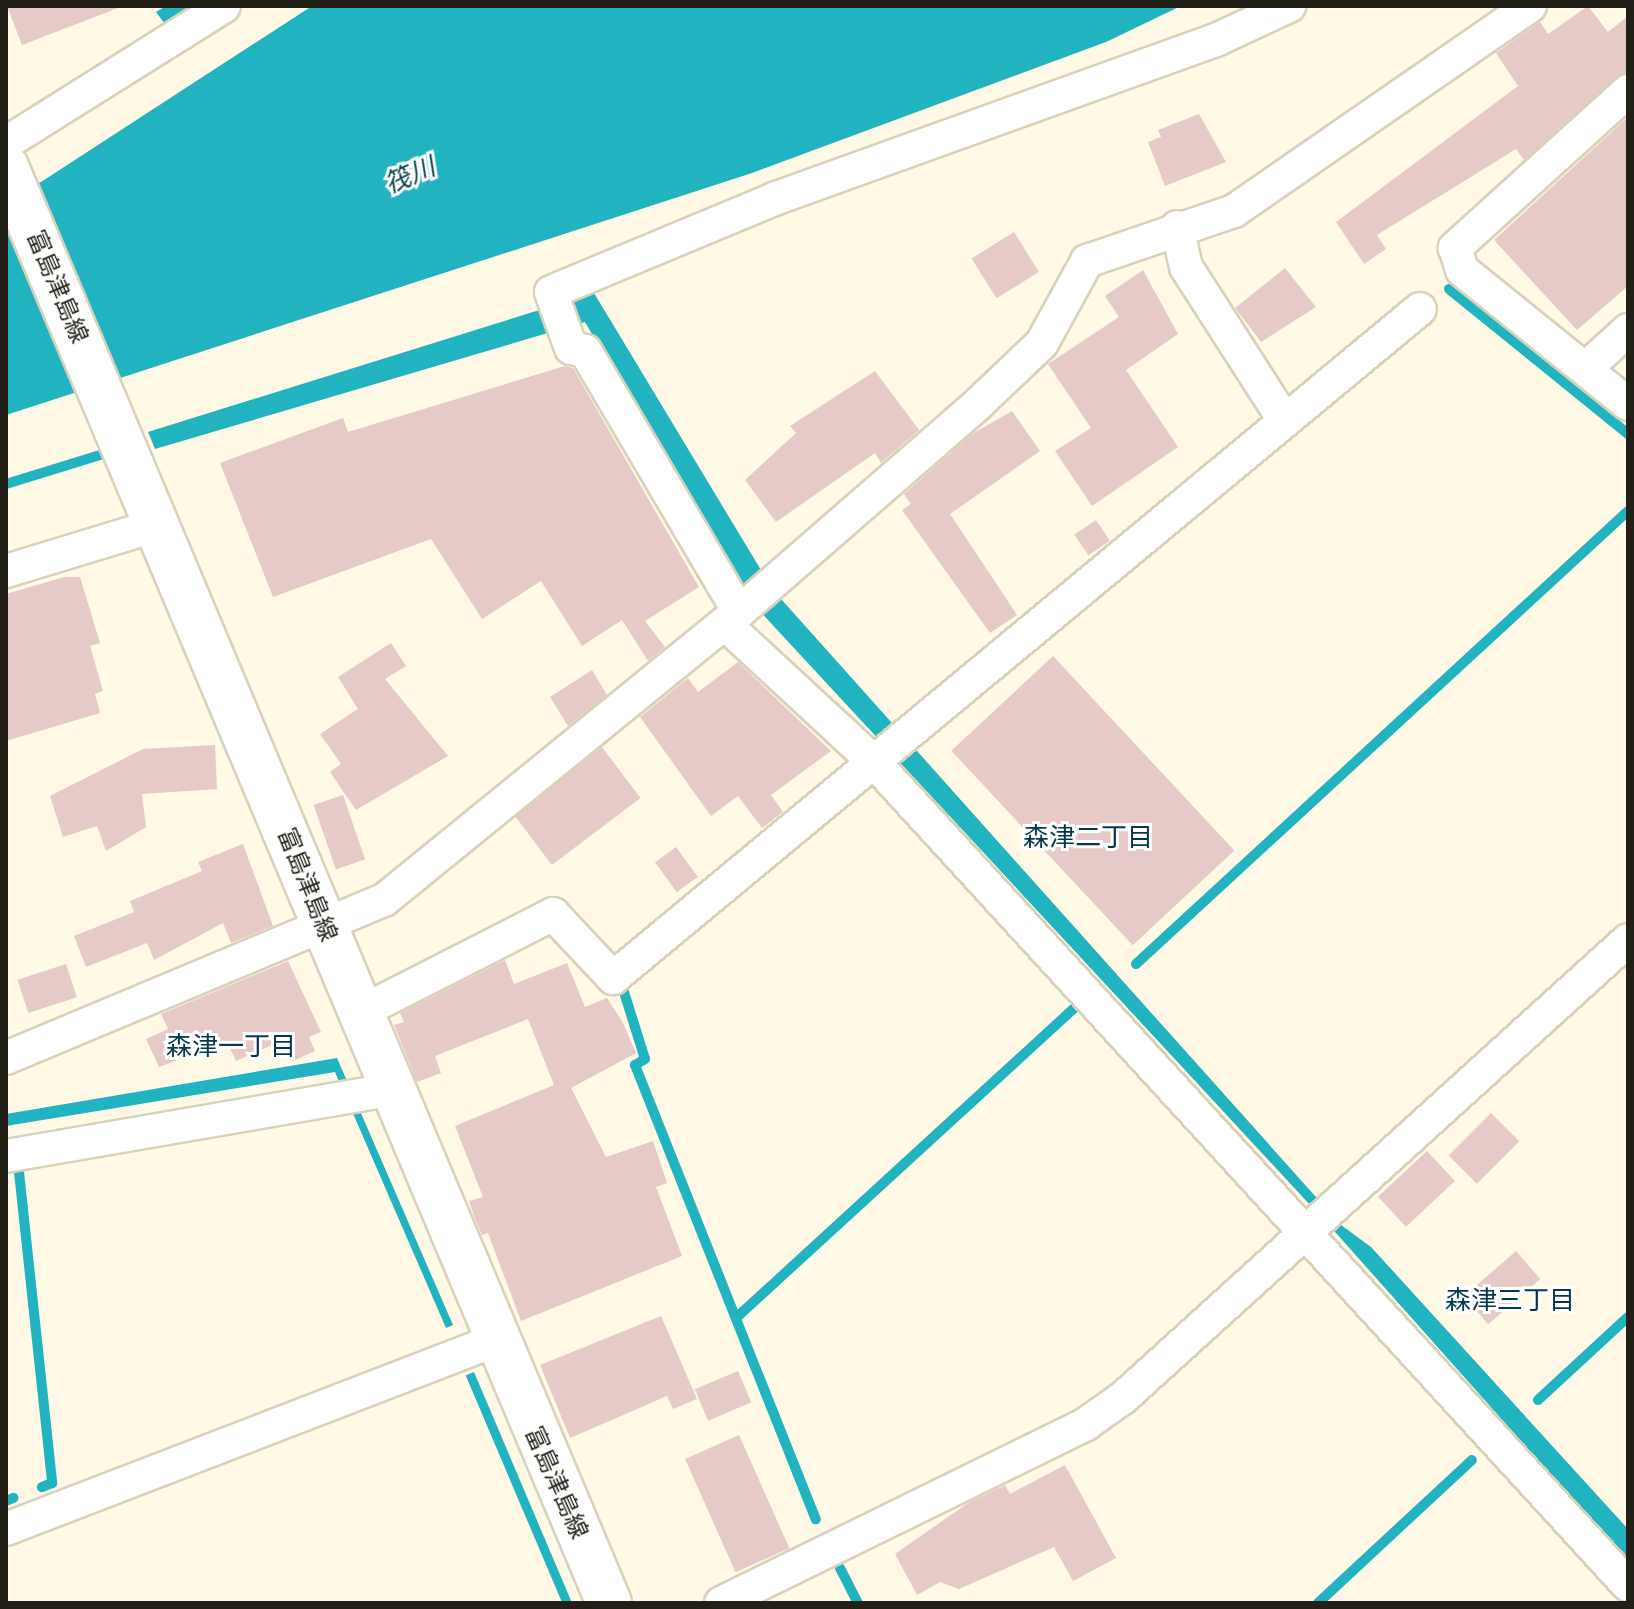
<!DOCTYPE html>
<meta charset="utf-8">
<style>
body{margin:0}
#map{position:relative;width:1634px;height:1609px;overflow:hidden;background:#fff9e6;font-family:"Varela Round","Noto Sans JP",sans-serif}
div>[style]{position:absolute}
.water>*{inset:0;background:#21b3bf;transform-origin:0 0}
.stream>*{height:10px;margin:-5px;padding:0 5px;transform-origin:5px;border-radius:5px;background:#21b3bf}
.building>*{inset:0;background:#e6cac7;transform-origin:0 0}
.roads{filter:drop-shadow(2px 0 #d9d2bb) drop-shadow(-2px 0 #d9d2bb) drop-shadow(0 2px #d9d2bb) drop-shadow(0 -2px #d9d2bb)}
.street>*{height:32px;margin:-16px;padding:0 16px;transform-origin:16px;border-radius:16px;background:#fff}
.secondary>*{height:44px;margin:-22px;padding:0 22px;transform-origin:22px;border-radius:22px;background:#fff}
span{translate:-50% -50%;white-space:nowrap;text-align:center;line-height:1.15;-webkit-text-stroke:6px #fff;paint-order:stroke}
.street-label{font-size:24px;color:#221f17}
.water-label{font-size:26px;color:#0a464b;font-style:italic}
.neighbourhood-label{font-size:26px;color:#04374a}
.frame{position:absolute;inset:0;border:8px solid #221f17;pointer-events:none}
</style>
<div id="map">
<div class="water">
<div style="clip-path:polygon(166px 6px,194px 6px,165px 24px,156px 12px)"></div>
<div style="clip-path:polygon(312px 6px,1181px 6px,1106px 42px,752px 173px,6px 415px,6px 197px,41px 182px)"></div>
<div style="clip-path:polygon(594px 293px,773px 590px,1341px 1225px,1371px 1247px,1628px 1529px,1628px 1561px,1336px 1233px,743px 593px,585px 322px,155px 449px,148px 432px)"></div>
<div style="clip-path:polygon(337px 1058px,453px 1325px,446px 1328px,335px 1072px,6px 1126px,6px 1114px)"></div>
<div style="left:474px;top:1372px;width:252px;height:9px;rotate:67deg"></div>
</div>
<div class="stream">
<div style="left:1449px;top:289px;width:230px;rotate:39deg"></div>
<div style="left:6px;top:484px;width:112px;rotate:-17.1deg"></div>
<div style="left:1136px;top:964px;width:669px;rotate:-42.64deg"></div>
<div style="left:624px;top:992px;width:70px;rotate:72.6deg"></div>
<div style="left:645px;top:1059px;width:12px;rotate:149deg"></div>
<div style="left:635px;top:1065px;width:489px;rotate:68.3deg"></div>
<div style="left:19px;top:1172px;width:313px;rotate:83.9deg"></div>
<div style="left:52px;top:1483px;width:11px;rotate:158deg"></div>
<div style="left:736px;top:1318px;width:457px;rotate:-42.5deg"></div>
<div style="left:1538px;top:1400px;width:122px;rotate:-42.7deg"></div>
<div style="left:6px;top:1501px;width:8px;rotate:-23deg"></div>
<div style="left:840px;top:1568px;width:39px;rotate:63deg"></div>
<div style="left:1318px;top:1603px;width:210px;rotate:-42.9deg"></div>
</div>
<div class="building">
<div style="clip-path:polygon(7px 6px,117px 6px,118px 8px,22px 45px)"></div>
<div style="clip-path:polygon(1588px 6px,1608px 32px,1628px 16px,1628px 73px,1524px 160px,1516px 149px,1377px 235px,1386px 249px,1364px 264px,1336px 222px,1518px 86px,1496px 53px,1540px 22px,1548px 34px)"></div>
<div style="clip-path:polygon(1199px 114px,1226px 162px,1165px 186px,1148px 142px,1161px 137px,1158px 130px)"></div>
<div style="clip-path:polygon(1628px 117px,1628px 286px,1577px 330px,1494px 240px)"></div>
<div style="left:1014px;top:232px;width:47px;height:50px;rotate:58deg"></div>
<div style="clip-path:polygon(1285px 268px,1316px 307px,1261px 342px,1235px 308px)"></div>
<div style="clip-path:polygon(1143px 270px,1178px 334px,1126px 370px,1178px 447px,1092px 506px,1055px 451px,1091px 428px,1048px 364px,1119px 317px,1105px 296px)"></div>
<div style="clip-path:polygon(565px 366px,573px 368px,699px 587px,645px 621px,665px 647px,648px 661px,622px 620px,582px 646px,541px 581px,482px 619px,431px 539px,273px 597px,220px 463px,343px 418px,348px 432px)"></div>
<div style="clip-path:polygon(875px 371px,919px 430px,881px 463px,875px 453px,776px 522px,745px 480px,796px 433px,790px 426px)"></div>
<div style="clip-path:polygon(1012px 411px,1040px 451px,950px 514px,1017px 615px,990px 633px,902px 510px,911px 504px,904px 494px,972px 434px)"></div>
<div style="left:1096px;top:520px;width:25px;height:26px;rotate:56deg"></div>
<div style="clip-path:polygon(64px 577px,80px 577px,100px 643px,90px 646px,103px 691px,95px 694px,100px 713px,6px 741px,6px 594px)"></div>
<div style="clip-path:polygon(391px 643px,406px 666px,385px 679px,448px 756px,356px 810px,330px 772px,341px 764px,320px 734px,358px 709px,338px 677px)"></div>
<div style="left:1053px;top:656px;width:266px;height:139px;rotate:47deg"></div>
<div style="clip-path:polygon(738px 662px,831px 751px,771px 795px,783px 812px,762px 828px,738px 796px,711px 816px,640px 717px,688px 678px,698px 692px)"></div>
<div style="clip-path:polygon(592px 670px,607px 695px,568px 726px,550px 697px)"></div>
<div style="clip-path:polygon(215px 745px,217px 789px,142px 794px,146px 827px,106px 851px,97px 826px,63px 837px,50px 796px,143px 749px)"></div>
<div style="left:602px;top:747px;width:64px;height:111px;rotate:53deg"></div>
<div style="left:343px;top:795px;width:68px;height:31px;rotate:71deg"></div>
<div style="clip-path:polygon(243px 844px,273px 926px,231px 943px,223px 923px,154px 960px,147px 943px,86px 967px,74px 936px,134px 912px,130px 901px,202px 871px,198px 862px)"></div>
<div style="left:676px;top:847px;width:37px;height:26px;rotate:54deg"></div>
<div style="clip-path:polygon(505px 960px,514px 984px,567px 963px,585px 1007px,607px 998px,622px 1021px,636px 1053px,571px 1088px,606px 1157px,653px 1141px,667px 1183px,656px 1187px,682px 1256px,521px 1321px,488px 1233px,482px 1235px,475px 1219px,469px 1201px,483px 1197px,455px 1126px,554px 1085px,528px 1019px,435px 1056px,441px 1073px,417px 1082px,394px 1025px,404px 1022px,400px 1013px)"></div>
<div style="clip-path:polygon(288px 961px,321px 1032px,309px 1037px,315px 1051px,293px 1061px,283px 1040px,236px 1061px,227px 1042px,159px 1067px,146px 1039px,168px 1029px,161px 1014px)"></div>
<div style="left:66px;top:964px;width:35px;height:51px;rotate:72deg"></div>
<div style="left:1491px;top:1113px;width:40px;height:60px;rotate:45deg"></div>
<div style="left:1427px;top:1151px;width:41px;height:67px;rotate:47deg"></div>
<div style="left:1516px;top:1251px;width:37px;height:69px;rotate:49deg"></div>
<div style="clip-path:polygon(661px 1316px,697px 1399px,673px 1409px,667px 1396px,570px 1438px,540px 1365px)"></div>
<div style="left:738px;top:1371px;width:34px;height:47px;rotate:67deg"></div>
<div style="left:739px;top:1435px;width:124px;height:59px;rotate:66deg"></div>
<div style="clip-path:polygon(1065px 1465px,1116px 1558px,1073px 1581px,1054px 1547px,959px 1589px,940px 1582px,917px 1595px,895px 1554px,968px 1503px,1005px 1485px,1010px 1494px)"></div>
</div>
<div class="roads">
<div class="street">
<div style="left:1628px;top:91px;width:234px;rotate:137.8deg"></div>
<div style="left:1455px;top:248px;width:23px;rotate:72deg"></div>
<div style="left:1462px;top:270px;width:213px;rotate:38.9deg"></div>
<div style="left:6px;top:143px;width:257px;rotate:-32.1deg"></div>
<div style="left:1177px;top:227px;width:41px;rotate:77.3deg"></div>
<div style="left:1186px;top:267px;width:183px;rotate:57.3deg"></div>
<div style="left:1585px;top:369px;width:58px;rotate:-42.2deg"></div>
<div style="left:6px;top:571px;width:158px;rotate:-16.9deg"></div>
<div style="left:739px;top:612px;width:303px;rotate:-120.5deg"></div>
<div style="left:585px;top:351px;width:14px;rotate:-168deg"></div>
<div style="left:571px;top:348px;width:59px;rotate:-109.7deg"></div>
<div style="left:551px;top:292px;width:242px;rotate:-22.6deg"></div>
<div style="left:774px;top:199px;width:470px;rotate:-19.8deg"></div>
<div style="left:1216px;top:40px;width:81px;rotate:-25deg"></div>
<div style="left:725px;top:624px;width:203px;rotate:42.8deg"></div>
<div style="left:874px;top:762px;width:1116px;rotate:47.51deg"></div>
<div style="left:359px;top:1013px;width:218px;rotate:-27deg"></div>
<div style="left:553px;top:914px;width:88px;rotate:46.8deg"></div>
<div style="left:613px;top:978px;width:1048px;rotate:-39.66deg"></div>
<div style="left:6px;top:1058px;width:410px;rotate:-22.7deg"></div>
<div style="left:384px;top:900px;width:457px;rotate:-39.1deg"></div>
<div style="left:739px;top:612px;width:317px;rotate:-41deg"></div>
<div style="left:978px;top:404px;width:88px;rotate:-43.6deg"></div>
<div style="left:1042px;top:343px;width:94px;rotate:-61.2deg"></div>
<div style="left:1087px;top:261px;width:155px;rotate:-18.8deg"></div>
<div style="left:1234px;top:211px;width:360px;rotate:-34.7deg"></div>
<div style="left:6px;top:1156px;width:390px;rotate:-9.8deg"></div>
<div style="left:6px;top:1529px;width:523px;rotate:-21.07deg"></div>
<div style="left:721px;top:1603px;width:407px;rotate:-26.1deg"></div>
<div style="left:1086px;top:1424px;width:47px;rotate:-35.4deg"></div>
<div style="left:1124px;top:1397px;width:680px;rotate:-42.2deg"></div>
</div>
<div class="secondary">
<div style="left:6px;top:167px;width:1557px;rotate:67.22deg"></div>
</div>
</div>
<div class="street-label">
<span style="left:57px;top:287px;rotate:67deg">富島津島線</span>
<span style="left:307px;top:885px;rotate:68deg">富島津島線</span>
<span style="left:556px;top:1483px;rotate:66deg">富島津島線</span>
</div>
<div class="water-label">
<span style="left:410px;top:176px;rotate:-23deg">筏川</span>
</div>
<div class="neighbourhood-label">
<span style="left:1088px;top:838px">森津二丁目</span>
<span style="left:231px;top:1047px">森津一丁目</span>
<span style="left:1510px;top:1301px">森津三丁目</span>
</div>
<div class="frame"></div>
</div>
